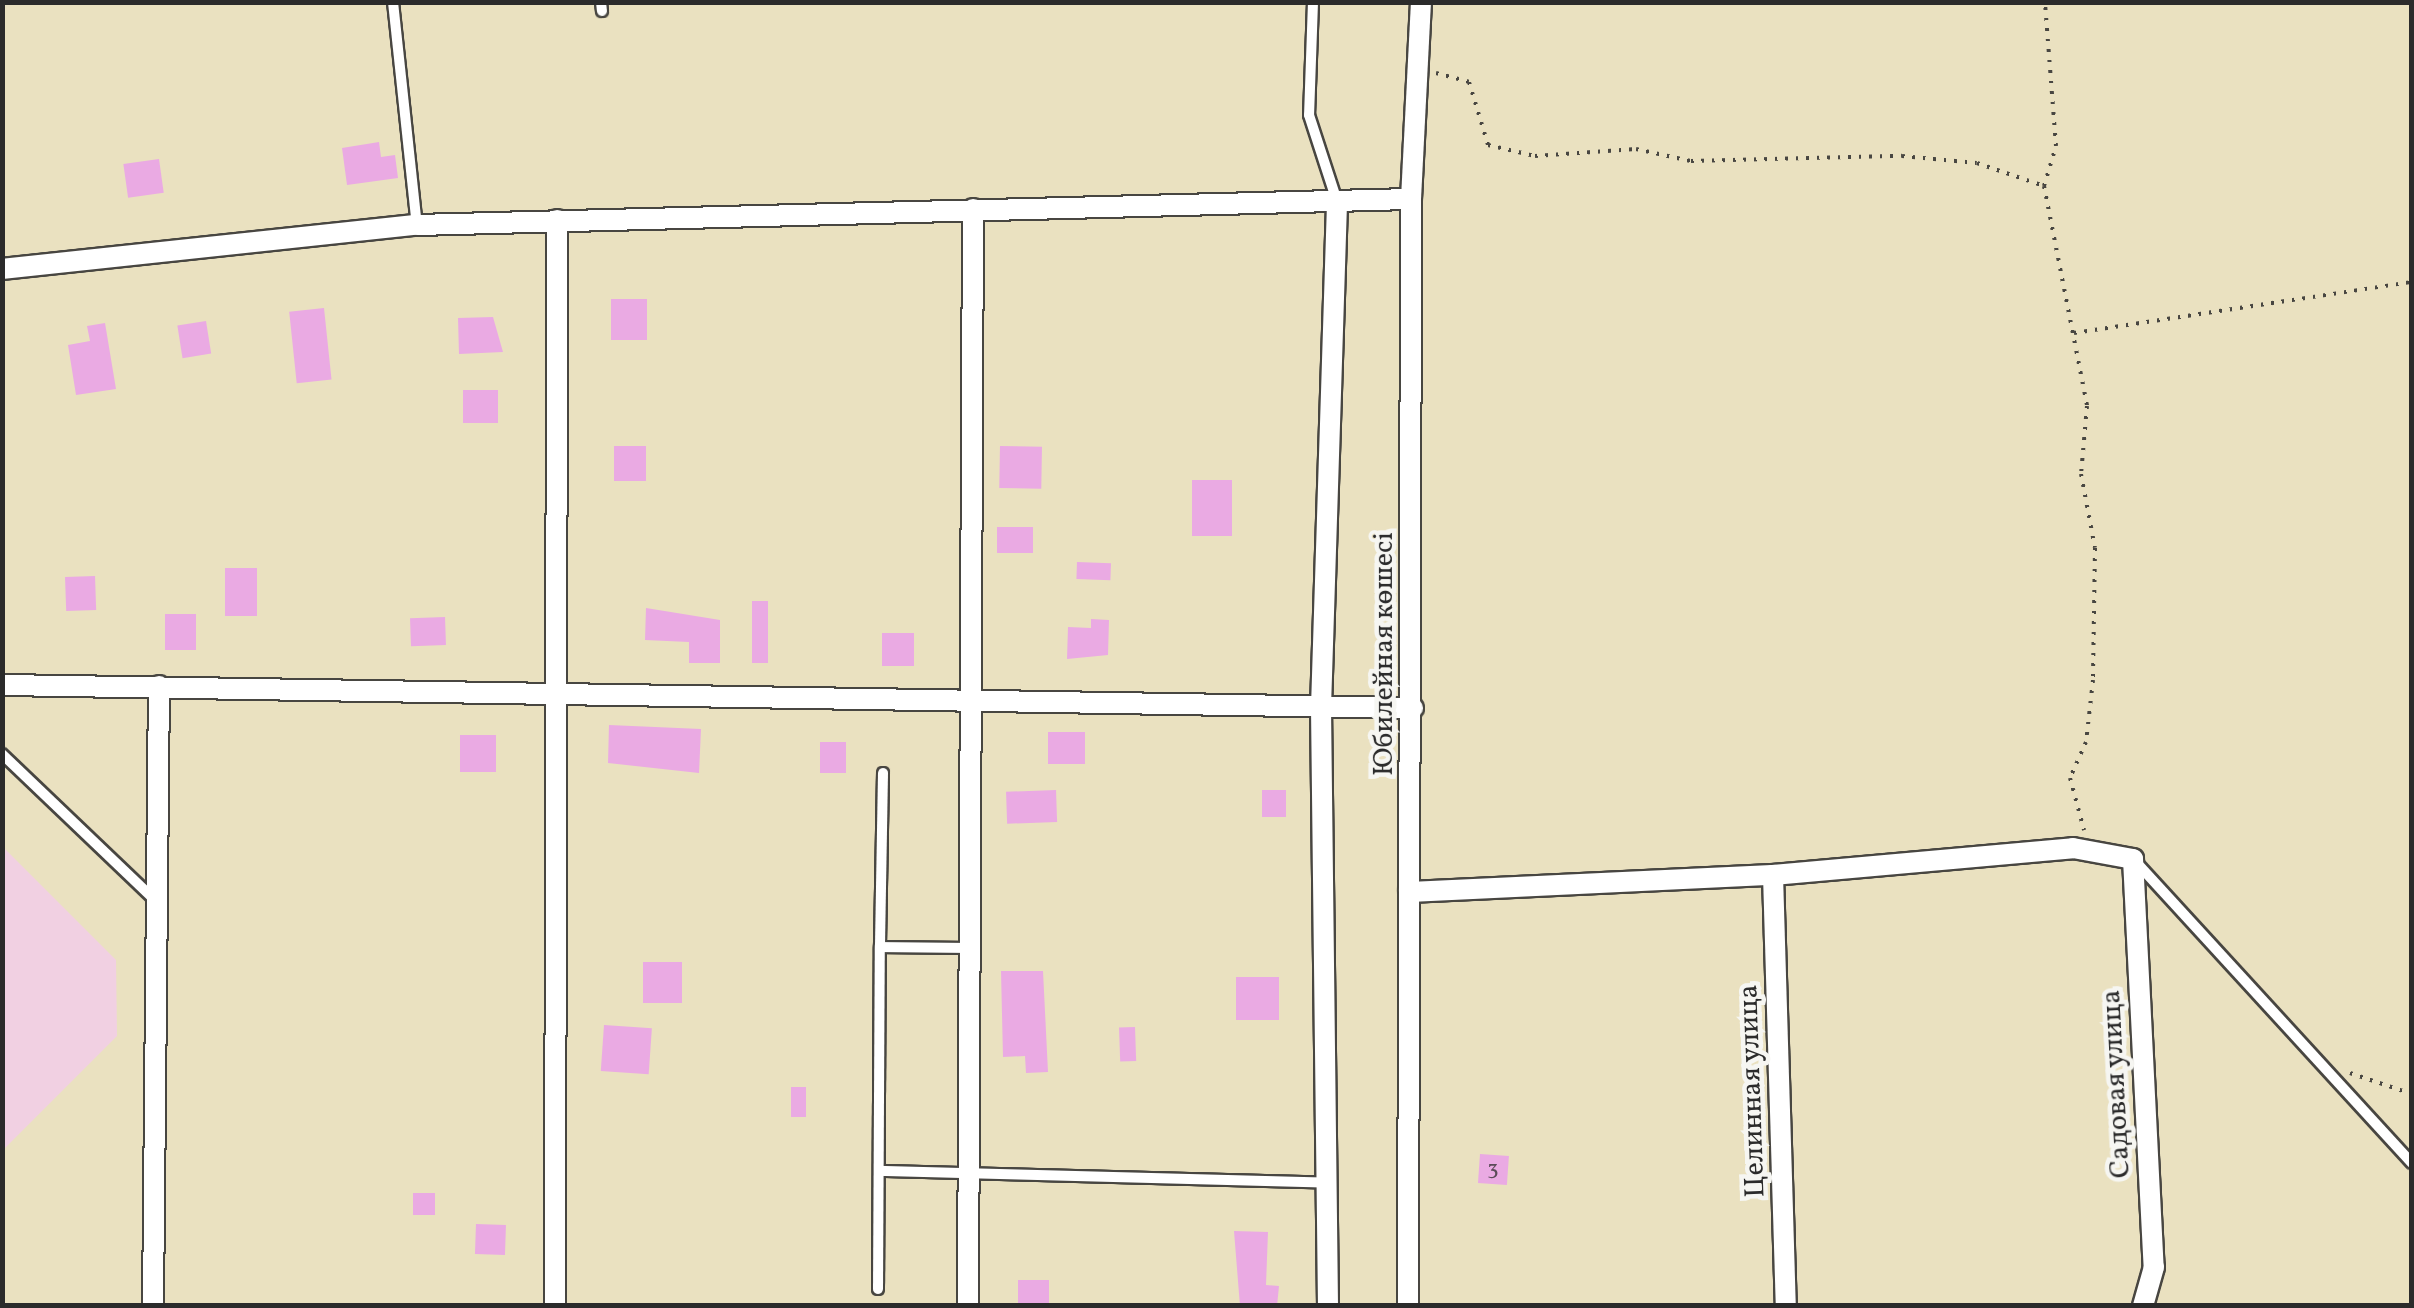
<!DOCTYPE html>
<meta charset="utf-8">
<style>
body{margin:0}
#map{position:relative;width:2414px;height:1308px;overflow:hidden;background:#eae1c0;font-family:Vollkorn,serif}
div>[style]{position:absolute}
.built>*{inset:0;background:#f1d0e2}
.building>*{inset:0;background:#eaaae3;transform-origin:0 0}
.path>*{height:4px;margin-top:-2px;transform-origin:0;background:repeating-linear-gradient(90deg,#484641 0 2.5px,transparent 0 10.5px)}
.roads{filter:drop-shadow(2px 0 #484641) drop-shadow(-2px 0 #484641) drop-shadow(0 2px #484641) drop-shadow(0 -2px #484641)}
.service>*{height:10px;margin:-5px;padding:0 5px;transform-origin:5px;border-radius:5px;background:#fff}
.minor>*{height:20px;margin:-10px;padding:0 10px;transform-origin:10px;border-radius:10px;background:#fff}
span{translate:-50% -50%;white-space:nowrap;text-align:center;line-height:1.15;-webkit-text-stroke:9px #f6f6f2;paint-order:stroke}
.number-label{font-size:22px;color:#5b4b59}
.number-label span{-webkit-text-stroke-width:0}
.street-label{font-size:28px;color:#2b2b2b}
.frame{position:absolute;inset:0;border:5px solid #2b2b2b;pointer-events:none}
</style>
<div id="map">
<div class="built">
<div style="clip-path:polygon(3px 847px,116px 960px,117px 1036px,3px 1150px)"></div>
</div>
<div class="building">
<div style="clip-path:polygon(379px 142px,381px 157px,395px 155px,398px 178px,347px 185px,342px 148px)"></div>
<div style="left:159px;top:159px;width:34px;height:36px;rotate:82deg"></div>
<div style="left:611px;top:299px;width:36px;height:41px"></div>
<div style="left:324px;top:308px;width:72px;height:35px;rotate:84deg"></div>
<div style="clip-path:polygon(493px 317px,503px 352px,459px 354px,458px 318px)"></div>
<div style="left:206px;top:321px;width:33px;height:29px;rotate:81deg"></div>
<div style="clip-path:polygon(105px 323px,116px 389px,76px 395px,68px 345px,90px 341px,87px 326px)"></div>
<div style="left:463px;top:390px;width:35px;height:33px"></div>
<div style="left:614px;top:446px;width:32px;height:35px"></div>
<div style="left:1000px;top:446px;width:42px;height:42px;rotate:1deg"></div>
<div style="left:1192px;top:480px;width:40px;height:56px"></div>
<div style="left:997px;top:527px;width:36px;height:26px"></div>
<div style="left:1077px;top:562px;width:34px;height:17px;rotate:2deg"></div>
<div style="left:225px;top:568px;width:32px;height:48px"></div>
<div style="left:95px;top:576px;width:34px;height:30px;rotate:88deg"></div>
<div style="left:752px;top:601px;width:16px;height:62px"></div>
<div style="clip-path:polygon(646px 608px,720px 620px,720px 663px,689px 663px,689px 642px,645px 640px)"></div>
<div style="left:165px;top:614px;width:31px;height:36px"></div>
<div style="left:445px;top:617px;width:28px;height:35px;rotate:88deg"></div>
<div style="clip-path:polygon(1091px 619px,1109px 620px,1108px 655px,1067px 659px,1068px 627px,1091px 628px)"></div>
<div style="left:882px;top:633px;width:32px;height:33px"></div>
<div style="clip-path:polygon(609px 725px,701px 729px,699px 773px,608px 763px)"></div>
<div style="left:1048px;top:732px;width:37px;height:32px"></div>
<div style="left:460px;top:735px;width:36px;height:37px"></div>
<div style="left:820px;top:742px;width:26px;height:31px"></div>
<div style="left:1056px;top:790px;width:32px;height:50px;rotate:88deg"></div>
<div style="left:1262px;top:790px;width:24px;height:27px"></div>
<div style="left:643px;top:962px;width:39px;height:41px"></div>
<div style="clip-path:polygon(1001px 971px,1043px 971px,1048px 1072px,1026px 1073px,1025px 1056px,1003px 1057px)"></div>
<div style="left:1236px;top:977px;width:43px;height:43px"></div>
<div style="left:604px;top:1025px;width:48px;height:46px;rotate:4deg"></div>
<div style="left:1135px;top:1027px;width:34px;height:16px;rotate:88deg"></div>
<div style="left:791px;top:1087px;width:15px;height:30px"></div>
<div style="left:1480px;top:1154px;width:29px;height:29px;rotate:4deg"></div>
<div style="left:413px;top:1193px;width:22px;height:22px"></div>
<div style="left:476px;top:1224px;width:30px;height:30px;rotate:2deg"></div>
<div style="clip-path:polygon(1234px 1231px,1268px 1232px,1266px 1285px,1279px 1286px,1277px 1306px,1240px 1306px)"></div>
<div style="left:1018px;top:1280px;width:31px;height:26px"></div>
</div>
<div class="path">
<div style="left:1436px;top:73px;width:34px;rotate:15deg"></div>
<div style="left:1469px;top:82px;width:66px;rotate:73.2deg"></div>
<div style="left:1488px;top:145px;width:48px;rotate:13.2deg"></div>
<div style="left:1535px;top:156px;width:101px;rotate:-4deg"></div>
<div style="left:1636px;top:149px;width:56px;rotate:12.3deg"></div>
<div style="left:1691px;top:161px;width:211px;rotate:-1.4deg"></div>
<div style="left:1902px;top:156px;width:75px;rotate:5.3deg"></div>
<div style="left:1977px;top:163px;width:71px;rotate:18.9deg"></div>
<div style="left:2044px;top:186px;width:42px;rotate:-73.3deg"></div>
<div style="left:2056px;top:146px;width:144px;rotate:-94.4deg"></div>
<div style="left:2044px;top:186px;width:224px;rotate:78.9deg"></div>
<div style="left:2087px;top:406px;width:68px;rotate:95deg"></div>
<div style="left:2081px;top:474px;width:75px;rotate:79.3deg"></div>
<div style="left:2095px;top:548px;width:132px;rotate:90.9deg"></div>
<div style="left:2093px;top:680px;width:62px;rotate:96.4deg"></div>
<div style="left:2086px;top:742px;width:39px;rotate:114deg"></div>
<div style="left:2070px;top:778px;width:54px;rotate:74.9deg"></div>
<div style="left:2074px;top:333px;width:342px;rotate:-8.6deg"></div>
<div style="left:2350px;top:1073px;width:65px;rotate:18.7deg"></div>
</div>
<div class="roads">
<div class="service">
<div style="left:393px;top:2px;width:224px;rotate:83.9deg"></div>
<div style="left:601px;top:2px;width:9px;rotate:84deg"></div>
<div style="left:1313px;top:2px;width:113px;rotate:92deg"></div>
<div style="left:1309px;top:115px;width:90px;rotate:72deg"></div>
<div style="left:2px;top:754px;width:211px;rotate:43.7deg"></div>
<div style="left:883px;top:773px;width:174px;rotate:91deg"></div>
<div style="left:880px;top:947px;width:86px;rotate:0.7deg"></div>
<div style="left:2137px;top:863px;width:407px;rotate:47.5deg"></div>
<div style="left:881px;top:1171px;width:446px;rotate:1.5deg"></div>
<div style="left:878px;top:1289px;width:342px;rotate:-89.7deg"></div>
</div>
<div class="minor">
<div style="left:2px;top:269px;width:417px;rotate:-6.1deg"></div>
<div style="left:417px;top:225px;width:994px;rotate:-1.5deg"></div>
<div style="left:2px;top:685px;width:1411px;rotate:0.93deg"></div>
<div style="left:1773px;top:875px;width:431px;rotate:88.3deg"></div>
<div style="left:1409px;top:892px;width:364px;rotate:-2.7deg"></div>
<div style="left:1773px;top:875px;width:301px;rotate:-5.1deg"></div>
<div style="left:2073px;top:848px;width:61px;rotate:10.4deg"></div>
<div style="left:2133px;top:859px;width:409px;rotate:87.1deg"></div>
<div style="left:2154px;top:1267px;width:41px;rotate:105.8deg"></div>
<div style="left:153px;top:1306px;width:620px;rotate:-89.45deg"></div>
<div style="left:555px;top:1306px;width:1086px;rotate:-89.89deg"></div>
<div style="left:968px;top:1306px;width:1097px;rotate:-89.74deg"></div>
<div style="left:1328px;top:1306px;width:599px;rotate:-90.67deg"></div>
<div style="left:1321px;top:707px;width:504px;rotate:-88.18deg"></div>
<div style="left:1408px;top:1306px;width:1107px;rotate:-89.84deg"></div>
<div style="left:1411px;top:199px;width:197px;rotate:-87.1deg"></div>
</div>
</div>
<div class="number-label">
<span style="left:1493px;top:1169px">3</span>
</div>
<div class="street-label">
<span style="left:1385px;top:654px;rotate:-90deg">Юбилейная көшесі</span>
<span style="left:2117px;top:1084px;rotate:-93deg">Садовая улица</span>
<span style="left:1753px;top:1091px;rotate:-92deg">Целинная улица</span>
</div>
<div class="frame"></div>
</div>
